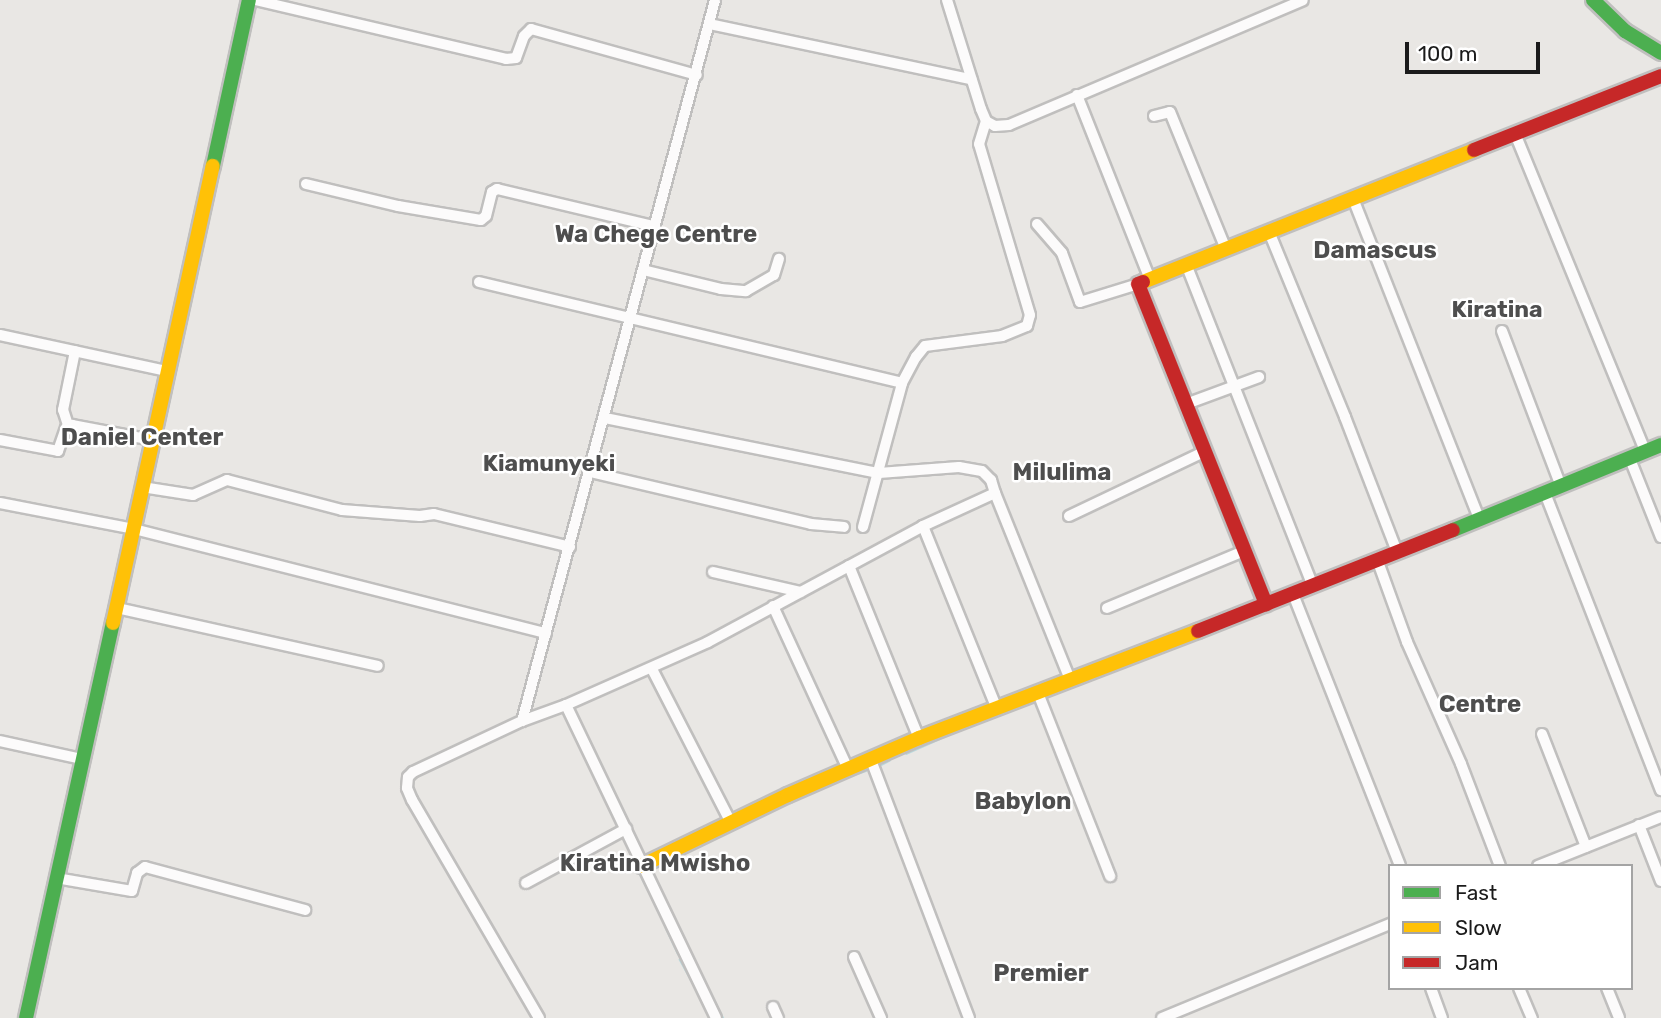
<!DOCTYPE html>
<style>
body{margin:0}
#map{position:relative;width:1661px;height:1018px;overflow:hidden;background:#e9e7e4;font-family:Rubik,sans-serif}
div>[style]{position:absolute}
.stream>*{height:2.5px;margin:-1.25px;padding:0 1.25px;transform-origin:1.25px;border-radius:1.25px;background:#b9d8dc}
.roads{filter:drop-shadow(2px 0 #c0bfbe) drop-shadow(-2px 0 #c0bfbe) drop-shadow(0 2px #c0bfbe) drop-shadow(0 -2px #c0bfbe)}
.street>*{height:10px;margin:-5px;padding:0 5px;transform-origin:5px;border-radius:5px;background:#fcfbfb}
.fast>*{height:14px;margin:-7px;padding:0 7px;transform-origin:7px;border-radius:7px;background:#4caf50}
.slow>*{height:14px;margin:-7px;padding:0 7px;transform-origin:7px;border-radius:7px;background:#ffc107}
.jam>*{height:14px;margin:-7px;padding:0 7px;transform-origin:7px;border-radius:7px;background:#c62828}
span{translate:-50% -50%;white-space:nowrap;text-align:center;line-height:1.15;-webkit-text-stroke:5px #fff;paint-order:stroke}
.neighbourhood-label{font-size:23px;color:#4e4e4e;font-weight:700}
.quarter-label{font-size:24px;color:#4e4e4e;font-weight:700}
.legend{position:absolute;left:1388px;top:864px;width:245px;height:126px;box-sizing:border-box;background:#fff;border:2px solid #a4a4a4;margin:0;padding:9px 12px;list-style:none;font-size:21px;color:#1b1b1b}
.legend li{display:flex;align-items:center;gap:14px;height:35px}
.legend b{width:35px;border:2px solid #a4a4a4}
.scale{position:absolute;left:1405px;top:42px;width:135px;height:32px;box-sizing:border-box;border:4px solid #1b1b1b;border-top:0;padding-left:9px;font-size:21px;line-height:24px;white-space:nowrap;color:#1b1b1b;-webkit-text-stroke:5px #fff;paint-order:stroke}
</style>
<div id="map">
<div class="stream">
<div style="left:906px;top:753px;width:49px;rotate:-24deg"></div>
<div style="left:879px;top:765px;width:11px;rotate:-27deg"></div>
<div style="left:848px;top:776px;width:18px;rotate:-19deg"></div>
<div style="left:715px;top:822px;width:30px;rotate:-26deg"></div>
<div style="left:657px;top:866px;width:48px;rotate:-26deg"></div>
<div style="left:639px;top:871px;width:47px;rotate:63.4deg"></div>
<div style="left:653px;top:874px;width:53px;rotate:65.4deg"></div>
<div style="left:666px;top:927px;width:29px;rotate:65deg"></div>
<div style="left:680px;top:959px;width:38px;rotate:61deg"></div>
<div style="left:699px;top:971px;width:18px;rotate:63deg"></div>
<div style="left:710px;top:993px;width:28px;rotate:63deg"></div>
</div>
<div class="roads">
<div class="street">
<div style="left:255px;top:0;width:258px;rotate:13.2deg"></div>
<div style="left:506px;top:59px;width:10px;rotate:-6deg"></div>
<div style="left:516px;top:58px;width:23px;rotate:-70deg"></div>
<div style="left:524px;top:36px;width:10px;rotate:-45deg"></div>
<div style="left:531px;top:29px;width:172px;rotate:15.5deg"></div>
<div style="left:947px;top:0;width:114px;rotate:72.7deg"></div>
<div style="left:981px;top:109px;width:13px;rotate:67deg"></div>
<div style="left:986px;top:121px;width:10px;rotate:29deg"></div>
<div style="left:995px;top:126px;width:14px;rotate:-4deg"></div>
<div style="left:1009px;top:125px;width:319px;rotate:-23deg"></div>
<div style="left:709px;top:24px;width:268px;rotate:11.9deg"></div>
<div style="left:1077px;top:95px;width:198px;rotate:68.4deg"></div>
<div style="left:1154px;top:116px;width:16px;rotate:-14deg"></div>
<div style="left:1170px;top:112px;width:148px;rotate:67.8deg"></div>
<div style="left:1516px;top:136px;width:340px;rotate:67.7deg"></div>
<div style="left:306px;top:184px;width:95px;rotate:13.4deg"></div>
<div style="left:398px;top:206px;width:84px;rotate:9.6deg"></div>
<div style="left:481px;top:220px;width:6px;rotate:-39deg"></div>
<div style="left:486px;top:216px;width:25px;rotate:-76deg"></div>
<div style="left:492px;top:192px;width:6px;rotate:-31deg"></div>
<div style="left:497px;top:189px;width:161px;rotate:13.3deg"></div>
<div style="left:1354px;top:201px;width:342px;rotate:68.5deg"></div>
<div style="left:1037px;top:224px;width:38px;rotate:49deg"></div>
<div style="left:1062px;top:253px;width:52px;rotate:69.8deg"></div>
<div style="left:1080px;top:302px;width:61px;rotate:-17.2deg"></div>
<div style="left:1270px;top:234px;width:198px;rotate:67.7deg"></div>
<div style="left:1345px;top:417px;width:145px;rotate:68.9deg"></div>
<div style="left:1186px;top:264px;width:347px;rotate:68.5deg"></div>
<div style="left:643px;top:270px;width:80px;rotate:13.7deg"></div>
<div style="left:721px;top:289px;width:25px;rotate:5deg"></div>
<div style="left:746px;top:291px;width:32px;rotate:-30deg"></div>
<div style="left:774px;top:275px;width:17px;rotate:-73deg"></div>
<div style="left:479px;top:282px;width:435px;rotate:13.4deg"></div>
<div style="left:1502px;top:331px;width:166px;rotate:69.2deg"></div>
<div style="left:0;top:335px;width:171px;rotate:12.2deg"></div>
<div style="left:1186px;top:404px;width:78px;rotate:-20.3deg"></div>
<div style="left:605px;top:418px;width:279px;rotate:11.4deg"></div>
<div style="left:879px;top:473px;width:80px;rotate:-4.3deg"></div>
<div style="left:959px;top:467px;width:23px;rotate:10deg"></div>
<div style="left:982px;top:471px;width:13px;rotate:45deg"></div>
<div style="left:991px;top:480px;width:14px;rotate:73deg"></div>
<div style="left:68px;top:425px;width:16px;rotate:-108deg"></div>
<div style="left:63px;top:410px;width:60px;rotate:-78.5deg"></div>
<div style="left:0;top:440px;width:59px;rotate:10.7deg"></div>
<div style="left:58px;top:451px;width:24px;rotate:-71deg"></div>
<div style="left:66px;top:428px;width:7px;rotate:-27deg"></div>
<div style="left:72px;top:425px;width:81px;rotate:10.6deg"></div>
<div style="left:1630px;top:459px;width:84px;rotate:68.3deg"></div>
<div style="left:590px;top:472px;width:227px;rotate:13.2deg"></div>
<div style="left:811px;top:524px;width:33px;rotate:5deg"></div>
<div style="left:142px;top:487px;width:52px;rotate:8.9deg"></div>
<div style="left:193px;top:495px;width:37px;rotate:-24deg"></div>
<div style="left:227px;top:480px;width:119px;rotate:14.6deg"></div>
<div style="left:342px;top:510px;width:78px;rotate:4.4deg"></div>
<div style="left:420px;top:516px;width:14px;rotate:-8deg"></div>
<div style="left:434px;top:514px;width:140px;rotate:13.6deg"></div>
<div style="left:1545px;top:493px;width:319px;rotate:68.7deg"></div>
<div style="left:0;top:503px;width:136px;rotate:11deg"></div>
<div style="left:134px;top:529px;width:425px;rotate:14.2deg"></div>
<div style="left:1069px;top:516px;width:149px;rotate:-25.4deg"></div>
<div style="left:923px;top:526px;width:197px;rotate:68deg"></div>
<div style="left:863px;top:527px;width:149px;rotate:-74.8deg"></div>
<div style="left:902px;top:383px;width:30px;rotate:-62deg"></div>
<div style="left:916px;top:357px;width:14px;rotate:-51deg"></div>
<div style="left:925px;top:346px;width:78px;rotate:-7.4deg"></div>
<div style="left:1002px;top:336px;width:27px;rotate:-22deg"></div>
<div style="left:1027px;top:326px;width:11px;rotate:-75deg"></div>
<div style="left:1030px;top:315px;width:178px;rotate:-106.6deg"></div>
<div style="left:979px;top:144px;width:24px;rotate:-73deg"></div>
<div style="left:1377px;top:559px;width:88px;rotate:70.1deg"></div>
<div style="left:1407px;top:642px;width:133px;rotate:66.1deg"></div>
<div style="left:1461px;top:764px;width:109px;rotate:69.1deg"></div>
<div style="left:849px;top:566px;width:186px;rotate:67.9deg"></div>
<div style="left:713px;top:572px;width:90px;rotate:12.8deg"></div>
<div style="left:1293px;top:594px;width:292px;rotate:68.5deg"></div>
<div style="left:773px;top:606px;width:179px;rotate:65.3deg"></div>
<div style="left:117px;top:608px;width:267px;rotate:12.5deg"></div>
<div style="left:1107px;top:608px;width:148px;rotate:-22.6deg"></div>
<div style="left:652px;top:669px;width:171px;rotate:62.8deg"></div>
<div style="left:1038px;top:693px;width:197px;rotate:68.5deg"></div>
<div style="left:566px;top:705px;width:155px;rotate:-23.9deg"></div>
<div style="left:708px;top:642px;width:244px;rotate:-28.3deg"></div>
<div style="left:923px;top:526px;width:79px;rotate:-24.6deg"></div>
<div style="left:995px;top:493px;width:201px;rotate:68.1deg"></div>
<div style="left:522px;top:721px;width:746px;rotate:-75.01deg"></div>
<div style="left:1542px;top:734px;width:121px;rotate:68.7deg"></div>
<div style="left:0;top:741px;width:84px;rotate:12.4deg"></div>
<div style="left:871px;top:760px;width:276px;rotate:69.2deg"></div>
<div style="left:1639px;top:825px;width:60px;rotate:68.6deg"></div>
<div style="left:1538px;top:866px;width:132px;rotate:-21.7deg"></div>
<div style="left:56px;top:878px;width:77px;rotate:9.7deg"></div>
<div style="left:132px;top:891px;width:19px;rotate:-74deg"></div>
<div style="left:137px;top:873px;width:10px;rotate:-37deg"></div>
<div style="left:145px;top:867px;width:166px;rotate:15deg"></div>
<div style="left:526px;top:883px;width:114px;rotate:-28.4deg"></div>
<div style="left:854px;top:957px;width:67px;rotate:66.1deg"></div>
<div style="left:1431px;top:988px;width:32px;rotate:70deg"></div>
<div style="left:1519px;top:988px;width:33px;rotate:67deg"></div>
<div style="left:1607px;top:988px;width:32px;rotate:68deg"></div>
<div style="left:773px;top:1007px;width:12px;rotate:66deg"></div>
<div style="left:539px;top:1018px;width:252px;rotate:-120.2deg"></div>
<div style="left:412px;top:800px;width:13px;rotate:-113deg"></div>
<div style="left:407px;top:788px;width:11px;rotate:-85deg"></div>
<div style="left:408px;top:777px;width:7px;rotate:-45deg"></div>
<div style="left:413px;top:772px;width:120px;rotate:-25.1deg"></div>
<div style="left:522px;top:721px;width:47px;rotate:-20deg"></div>
<div style="left:566px;top:705px;width:347px;rotate:64.4deg"></div>
<div style="left:1162px;top:1018px;width:247px;rotate:-22.4deg"></div>
</div>
<div class="fast">
<div style="left:1593px;top:0;width:45px;rotate:44.1deg"></div>
<div style="left:1625px;top:31px;width:42px;rotate:31.4deg"></div>
<div style="left:213px;top:166px;width:170px;rotate:-77.8deg"></div>
<div style="left:1453px;top:530px;width:225px;rotate:-22.2deg"></div>
<div style="left:26px;top:1018px;width:404px;rotate:-77.6deg"></div>
</div>
<div class="slow">
<div style="left:1143px;top:282px;width:356px;rotate:-21.7deg"></div>
<div style="left:113px;top:623px;width:468px;rotate:-77.7deg"></div>
<div style="left:641px;top:866px;width:163px;rotate:-25.8deg"></div>
<div style="left:788px;top:795px;width:143px;rotate:-23.5deg"></div>
<div style="left:919px;top:738px;width:299px;rotate:-21deg"></div>
</div>
<div class="jam">
<div style="left:1474px;top:150px;width:201px;rotate:-21.6deg"></div>
<div style="left:1143px;top:282px;width:5px;rotate:158deg"></div>
<div style="left:1138px;top:284px;width:345px;rotate:68.2deg"></div>
<div style="left:1198px;top:631px;width:274px;rotate:-21.6deg"></div>
</div>
</div>
<div class="neighbourhood-label">
<span style="left:1497px;top:309px">Kiratina</span>
<span style="left:549px;top:463px">Kiamunyeki</span>
</div>
<div class="quarter-label">
<span style="left:656px;top:235px">Wa Chege Centre</span>
<span style="left:1375px;top:251px">Damascus</span>
<span style="left:142px;top:438px">Daniel Center</span>
<span style="left:1062px;top:473px">Milulima</span>
<span style="left:1480px;top:705px">Centre</span>
<span style="left:1023px;top:802px">Babylon</span>
<span style="left:655px;top:864px">Kiratina Mwisho</span>
<span style="left:1041px;top:974px">Premier</span>
</div>
<ul class="legend">
<li><b style="height:9px;background:#4caf50"></b>Fast</li>
<li><b style="height:9px;background:#ffc107"></b>Slow</li>
<li><b style="height:9px;background:#c62828"></b>Jam</li>
</ul>
<div class="scale">100 m</div>
</div>
